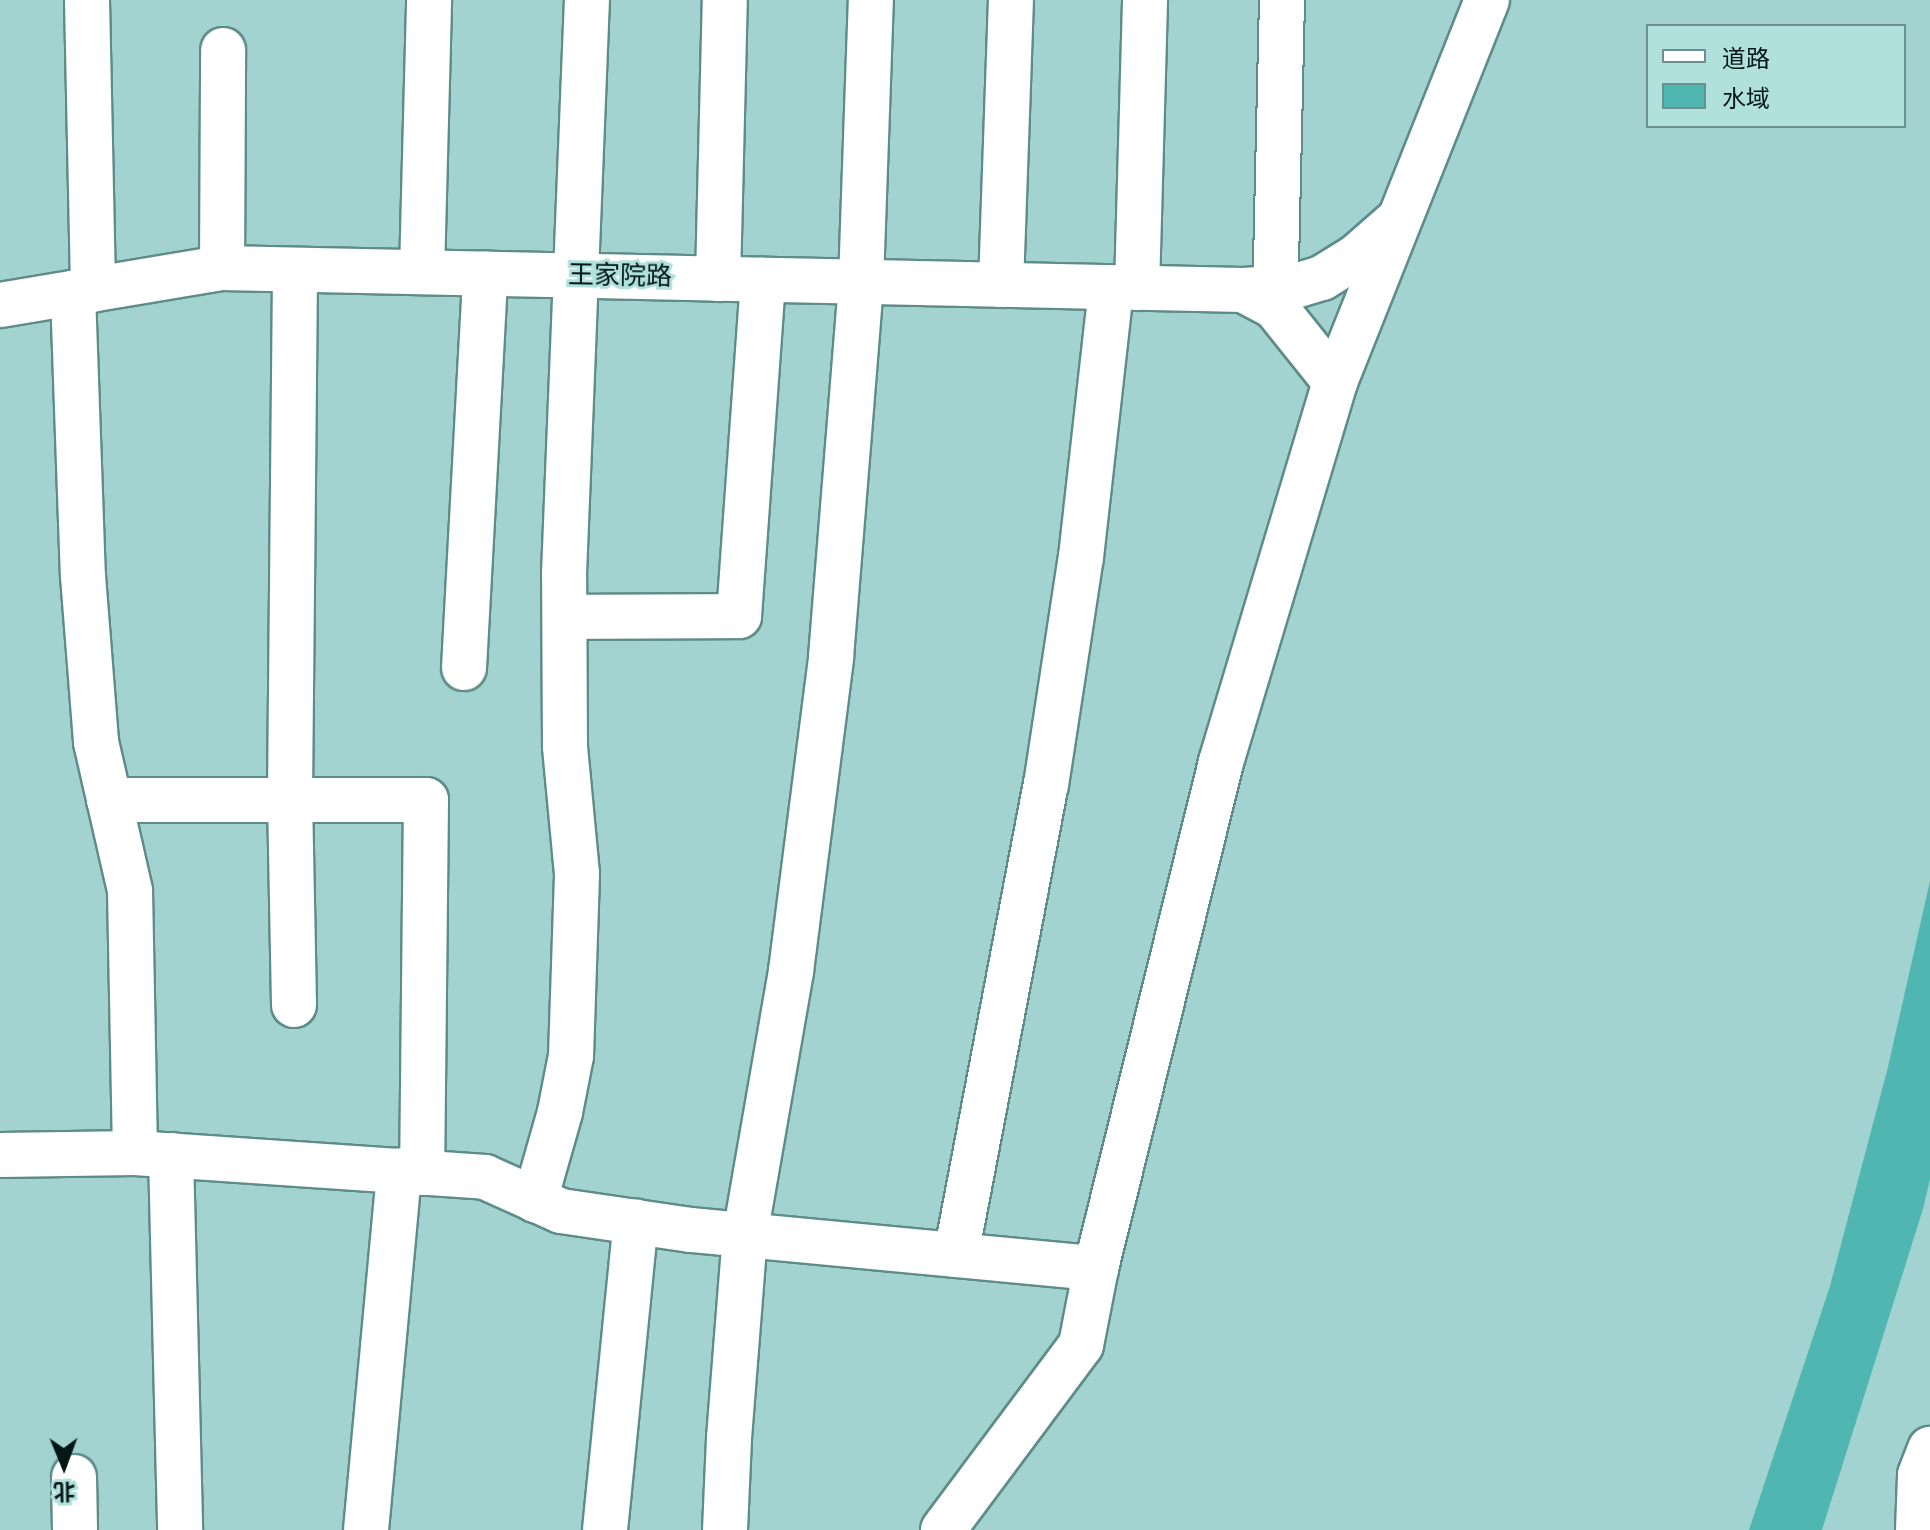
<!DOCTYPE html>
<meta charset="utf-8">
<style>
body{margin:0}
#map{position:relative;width:1930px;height:1530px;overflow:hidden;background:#a3d3d0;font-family:"Sofia Sans Condensed","Noto Sans SC",sans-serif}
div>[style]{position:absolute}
.water>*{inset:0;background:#50b6b1}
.roads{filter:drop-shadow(2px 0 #5e8c89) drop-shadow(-2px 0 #5e8c89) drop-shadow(0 2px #5e8c89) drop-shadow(0 -2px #5e8c89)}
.minor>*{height:44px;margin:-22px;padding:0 22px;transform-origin:22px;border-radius:22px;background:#fff}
span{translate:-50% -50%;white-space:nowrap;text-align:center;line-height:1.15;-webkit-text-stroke:6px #b0e1dd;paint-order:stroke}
.street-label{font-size:26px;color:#041615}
.legend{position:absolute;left:1646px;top:24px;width:260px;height:104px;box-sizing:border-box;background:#b0e1dd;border:2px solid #6b908d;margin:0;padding:10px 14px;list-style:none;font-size:24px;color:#041615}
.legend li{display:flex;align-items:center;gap:16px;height:40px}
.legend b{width:40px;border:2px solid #6b908d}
.north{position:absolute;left:24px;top:1426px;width:80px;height:80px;-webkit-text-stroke:6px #b0e1dd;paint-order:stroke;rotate:179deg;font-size:22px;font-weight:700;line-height:32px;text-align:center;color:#041615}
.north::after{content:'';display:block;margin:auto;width:28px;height:36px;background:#041615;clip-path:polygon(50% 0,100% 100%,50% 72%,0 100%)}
</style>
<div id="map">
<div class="water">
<div style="clip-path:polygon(1930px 881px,1930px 1179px,1923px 1209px,1822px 1530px,1749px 1530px,1830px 1286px,1888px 1067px)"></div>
</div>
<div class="roads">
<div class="minor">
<div style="left:87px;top:0;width:290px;rotate:88.8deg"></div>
<div style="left:222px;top:268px;width:218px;rotate:-89.7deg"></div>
<div style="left:422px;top:272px;width:272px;rotate:-88.5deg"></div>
<div style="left:718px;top:279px;width:279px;rotate:-88.6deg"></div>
<div style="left:1001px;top:285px;width:285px;rotate:-88deg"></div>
<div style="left:1137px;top:288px;width:288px;rotate:-88.4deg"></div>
<div style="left:73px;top:293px;width:283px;rotate:88deg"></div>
<div style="left:83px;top:576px;width:167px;rotate:85.5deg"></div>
<div style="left:96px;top:742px;width:153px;rotate:77.1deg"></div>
<div style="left:130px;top:891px;width:262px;rotate:88.9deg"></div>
<div style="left:1249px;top:293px;width:30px;rotate:28deg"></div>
<div style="left:1275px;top:307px;width:96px;rotate:51.3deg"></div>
<div style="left:0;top:305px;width:225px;rotate:-9.5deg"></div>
<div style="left:222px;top:268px;width:1021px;rotate:1.23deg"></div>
<div style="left:1243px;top:290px;width:49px;rotate:-3.5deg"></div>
<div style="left:1292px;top:287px;width:31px;rotate:-17deg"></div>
<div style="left:1322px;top:278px;width:40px;rotate:-32deg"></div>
<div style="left:1356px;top:257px;width:55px;rotate:-41.3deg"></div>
<div style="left:1275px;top:307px;width:307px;rotate:-88.7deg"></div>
<div style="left:565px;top:617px;width:174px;rotate:-0.3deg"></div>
<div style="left:739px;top:616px;width:337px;rotate:-85.9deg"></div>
<div style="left:464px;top:668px;width:395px;rotate:-86.9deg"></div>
<div style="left:109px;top:800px;width:317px"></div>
<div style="left:426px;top:800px;width:373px;rotate:90.6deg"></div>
<div style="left:294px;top:1005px;width:210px;rotate:-91.1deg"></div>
<div style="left:290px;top:795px;width:525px;rotate:-89.45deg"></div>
<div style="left:0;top:1155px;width:135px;rotate:-0.8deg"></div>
<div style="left:135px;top:1153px;width:351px;rotate:3.9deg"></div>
<div style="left:485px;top:1177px;width:83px;rotate:24.1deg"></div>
<div style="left:561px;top:1211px;width:131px;rotate:8.3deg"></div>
<div style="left:691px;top:1230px;width:407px;rotate:5.4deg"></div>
<div style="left:171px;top:1155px;width:375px;rotate:88.6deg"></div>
<div style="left:535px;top:1200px;width:91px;rotate:-74.1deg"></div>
<div style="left:560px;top:1112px;width:57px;rotate:-78.9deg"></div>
<div style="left:571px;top:1056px;width:182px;rotate:-88.1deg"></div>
<div style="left:577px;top:874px;width:129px;rotate:-95.4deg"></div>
<div style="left:565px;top:746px;width:172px;rotate:-90.3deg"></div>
<div style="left:564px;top:574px;width:574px;rotate:-87.71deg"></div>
<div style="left:956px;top:1255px;width:479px;rotate:-79.2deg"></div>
<div style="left:1046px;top:785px;width:231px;rotate:-81.3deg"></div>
<div style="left:1081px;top:557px;width:271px;rotate:-83.6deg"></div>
<div style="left:74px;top:1477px;width:53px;rotate:88.9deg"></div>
<div style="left:366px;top:1530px;width:361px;rotate:-84.7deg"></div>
<div style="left:605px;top:1530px;width:310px;rotate:-84.3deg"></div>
<div style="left:725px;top:1530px;width:92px;rotate:-87.5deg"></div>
<div style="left:729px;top:1438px;width:204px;rotate:-85.5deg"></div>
<div style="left:745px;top:1235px;width:268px;rotate:-80.1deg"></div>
<div style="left:791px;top:971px;width:317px;rotate:-82.7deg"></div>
<div style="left:831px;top:657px;width:376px;rotate:-85.4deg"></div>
<div style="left:861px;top:282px;width:282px;rotate:-88deg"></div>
<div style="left:943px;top:1530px;width:231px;rotate:-53.3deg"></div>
<div style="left:1081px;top:1345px;width:78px;rotate:-79deg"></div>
<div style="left:1096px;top:1268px;width:521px;rotate:-76.12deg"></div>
<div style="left:1221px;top:762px;width:397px;rotate:-73.3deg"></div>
<div style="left:1335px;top:382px;width:411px;rotate:-68.3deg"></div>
<div style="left:1918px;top:1530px;width:55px;rotate:-87.9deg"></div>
<div style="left:1920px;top:1475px;width:28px;rotate:-69deg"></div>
</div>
</div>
<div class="street-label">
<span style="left:620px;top:277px;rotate:1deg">王家院路</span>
</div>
<ul class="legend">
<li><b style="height:10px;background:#fff"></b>道路</li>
<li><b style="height:22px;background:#50b6b1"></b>水域</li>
</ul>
<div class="north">北</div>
</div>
